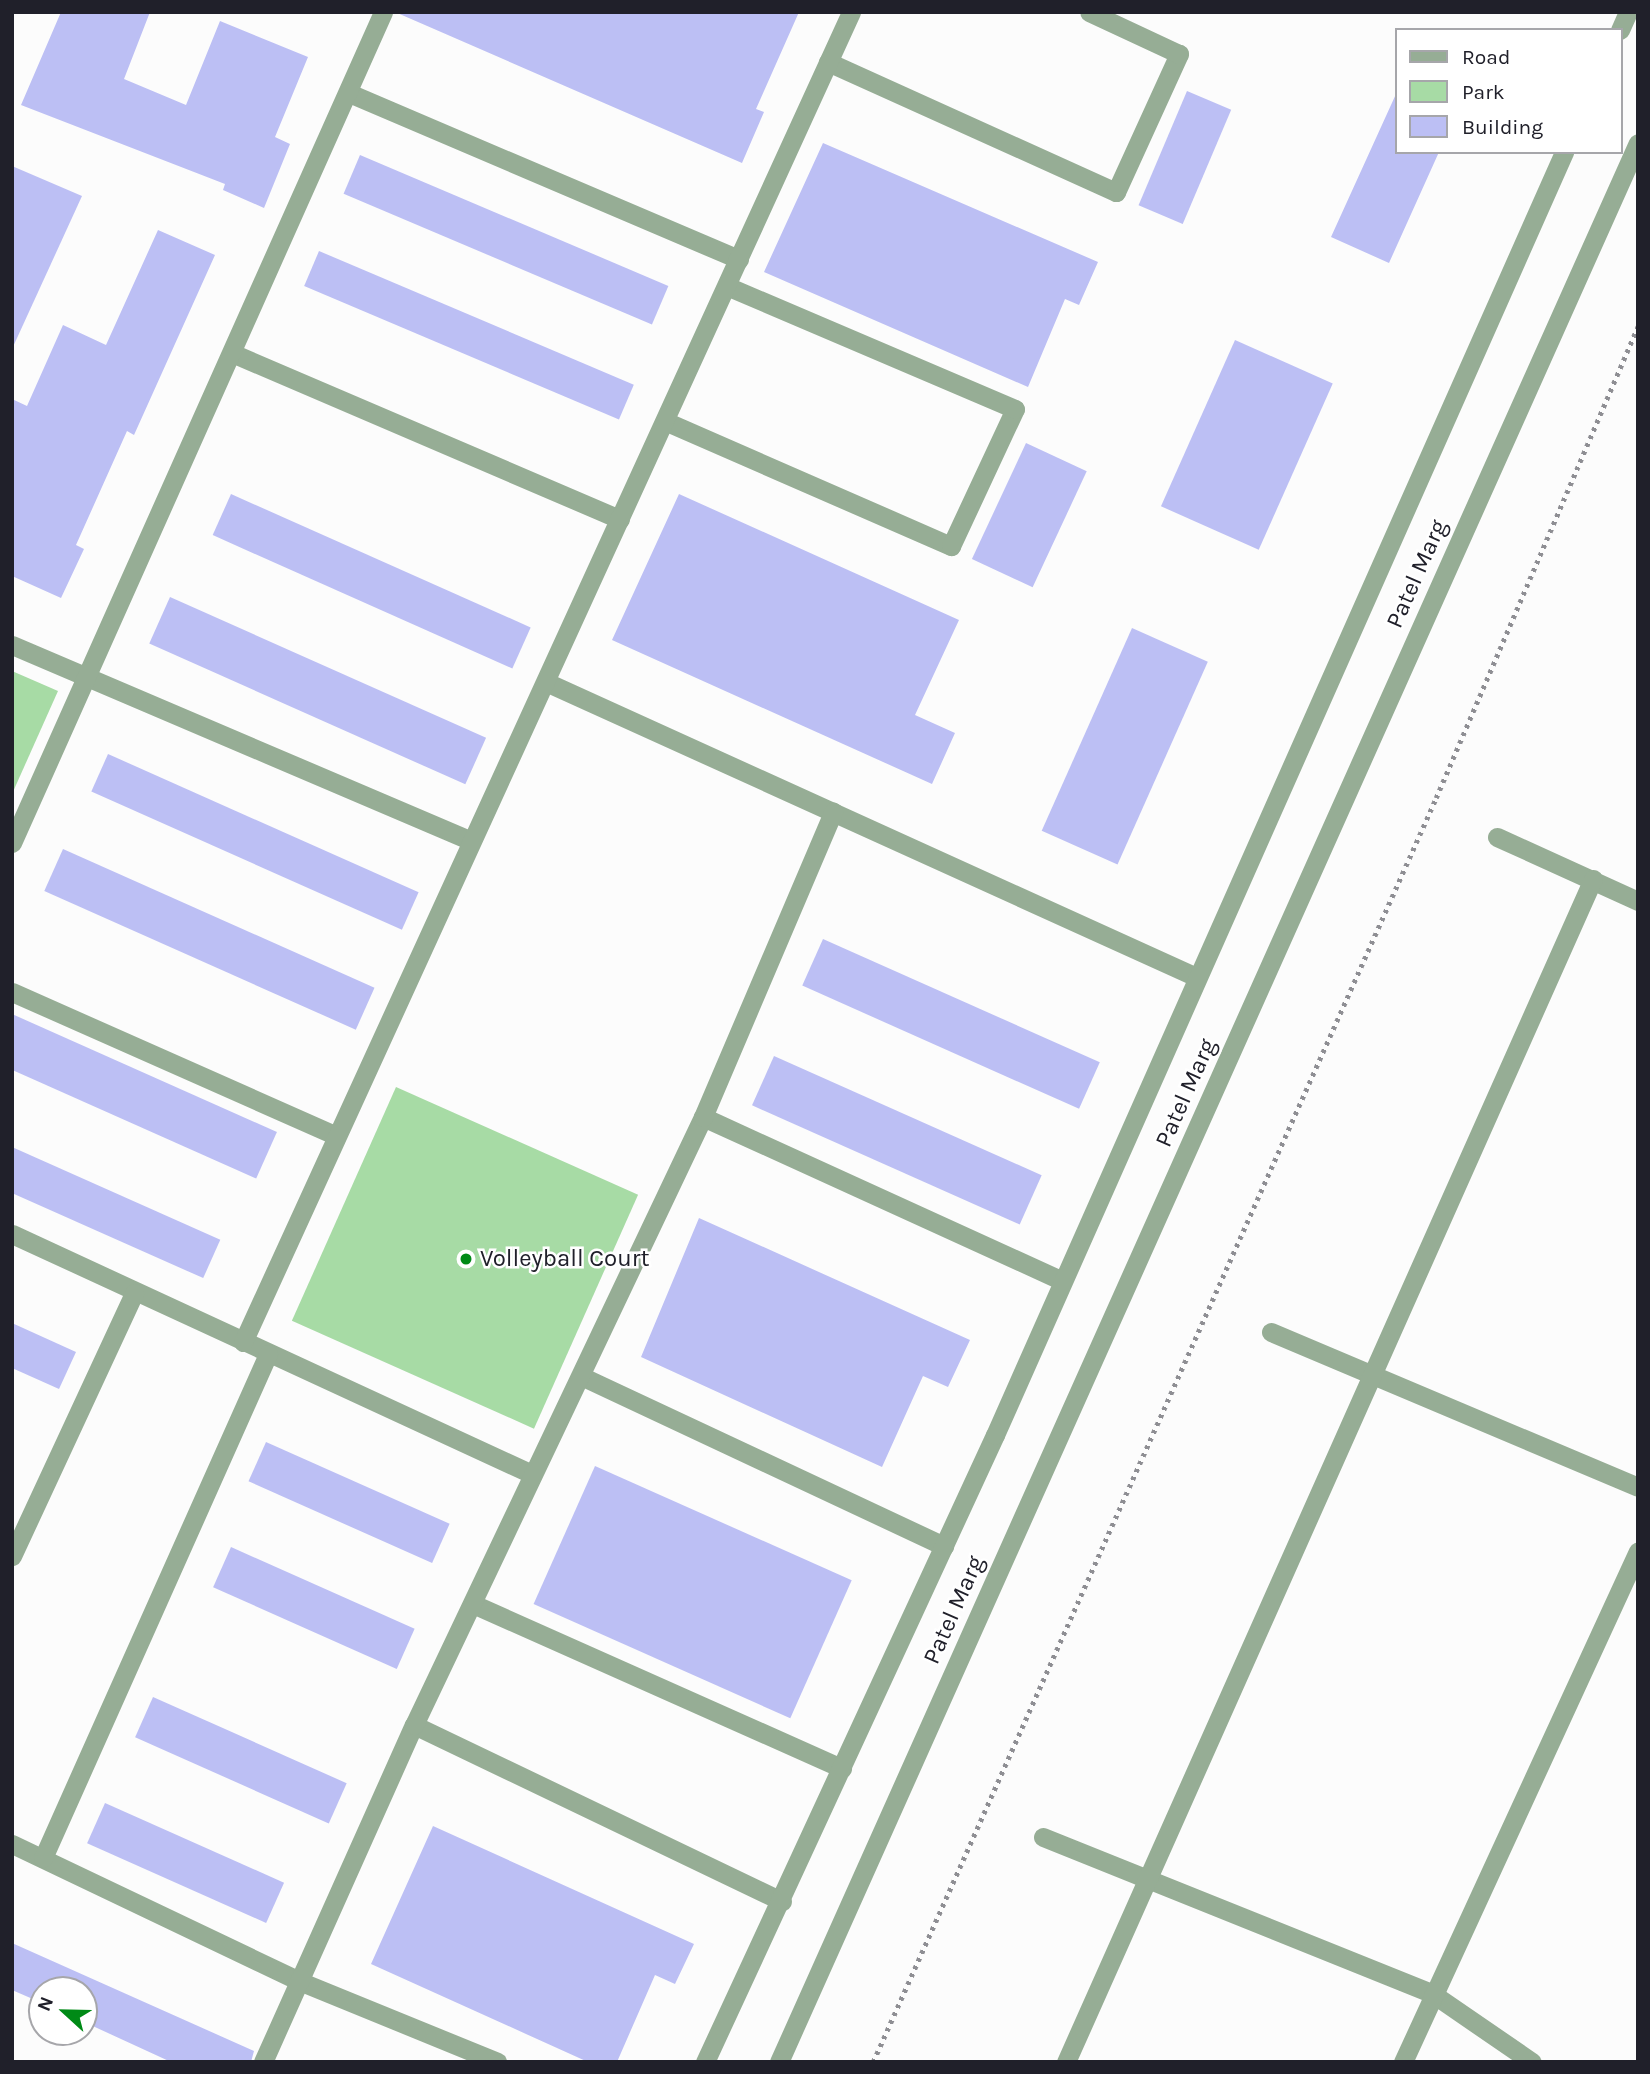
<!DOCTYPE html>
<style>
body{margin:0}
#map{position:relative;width:1650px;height:2074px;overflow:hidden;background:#fcfcfc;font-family:Karla,sans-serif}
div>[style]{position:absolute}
.green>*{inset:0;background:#a7dba5;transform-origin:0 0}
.building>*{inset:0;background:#bcbff4;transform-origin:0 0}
.path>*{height:4.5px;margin-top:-2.25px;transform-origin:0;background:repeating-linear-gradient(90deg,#8e8e93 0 3.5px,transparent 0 8.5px)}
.minor>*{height:19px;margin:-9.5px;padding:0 9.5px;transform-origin:9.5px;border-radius:9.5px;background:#96ad95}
.tertiary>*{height:19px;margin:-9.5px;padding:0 9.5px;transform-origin:9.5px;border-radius:9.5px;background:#96ad95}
.dots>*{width:19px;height:19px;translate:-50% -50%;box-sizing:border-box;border:4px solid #fff;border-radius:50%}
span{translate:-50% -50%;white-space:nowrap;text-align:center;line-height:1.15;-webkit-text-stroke:5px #fff;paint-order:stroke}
.street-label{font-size:24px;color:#20202a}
.poi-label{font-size:24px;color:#20202a}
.left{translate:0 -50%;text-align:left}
.frame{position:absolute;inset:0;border:14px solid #20202a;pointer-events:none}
.legend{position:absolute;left:1395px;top:28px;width:228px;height:126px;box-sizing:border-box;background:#fff;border:2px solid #a6a6aa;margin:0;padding:9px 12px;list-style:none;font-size:21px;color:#20202a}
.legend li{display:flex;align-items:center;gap:14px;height:35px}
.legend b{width:35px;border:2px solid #a6a6aa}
.north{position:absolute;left:28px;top:1976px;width:70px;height:70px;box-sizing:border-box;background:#fff;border:2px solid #a6a6aa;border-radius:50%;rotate:292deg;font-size:19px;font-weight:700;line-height:28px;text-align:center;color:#20202a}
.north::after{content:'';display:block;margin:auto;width:24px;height:32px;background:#008a16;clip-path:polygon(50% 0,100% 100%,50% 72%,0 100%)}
</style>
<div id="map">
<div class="green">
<div style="clip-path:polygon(12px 671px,58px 691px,12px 794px)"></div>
<div style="left:396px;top:1087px;width:265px;height:256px;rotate:24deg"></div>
</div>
<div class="building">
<div style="clip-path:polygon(61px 12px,150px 12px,124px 79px,186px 105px,220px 21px,308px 57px,275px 137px,290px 144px,264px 208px,223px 190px,225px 184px,21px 105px)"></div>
<div style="clip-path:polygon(395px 12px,799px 12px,756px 109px,764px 112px,742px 163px)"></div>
<div style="left:1187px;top:91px;width:48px;height:124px;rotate:23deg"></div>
<div style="clip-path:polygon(1396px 94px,1396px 152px,1439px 152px,1389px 263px,1331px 237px)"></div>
<div style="clip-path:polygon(823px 143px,1098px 262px,1079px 305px,1065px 299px,1028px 387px,764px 272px)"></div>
<div style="left:360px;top:155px;width:335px;height:42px;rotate:23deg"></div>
<div style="clip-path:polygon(12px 166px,82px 196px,12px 349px)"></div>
<div style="clip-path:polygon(158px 230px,215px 255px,134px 435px,127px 431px,76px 545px,84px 549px,61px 598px,12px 576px,12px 399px,27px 406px,63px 325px,106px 345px)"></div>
<div style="left:319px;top:251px;width:342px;height:38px;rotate:23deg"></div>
<div style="left:1235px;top:340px;width:107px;height:182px;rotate:24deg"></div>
<div style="left:1026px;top:443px;width:67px;height:128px;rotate:25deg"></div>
<div style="left:231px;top:494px;width:328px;height:45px;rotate:24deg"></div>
<div style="clip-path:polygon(679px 494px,959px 620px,915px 715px,955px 733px,932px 784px,612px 640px)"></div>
<div style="left:170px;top:597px;width:346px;height:51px;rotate:24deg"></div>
<div style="left:1132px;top:628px;width:83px;height:222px;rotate:24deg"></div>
<div style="left:108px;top:754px;width:340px;height:41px;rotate:24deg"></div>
<div style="left:63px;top:849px;width:341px;height:46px;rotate:24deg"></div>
<div style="left:823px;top:939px;width:303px;height:51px;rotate:24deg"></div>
<div style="left:12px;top:1014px;width:290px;height:51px;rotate:24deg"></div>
<div style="left:774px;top:1056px;width:293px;height:54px;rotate:24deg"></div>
<div style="left:12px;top:1147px;width:228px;height:42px;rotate:24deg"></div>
<div style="clip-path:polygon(699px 1218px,970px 1340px,948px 1387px,923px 1376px,882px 1467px,641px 1357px)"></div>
<div style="clip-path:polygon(12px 1323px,76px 1352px,59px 1389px,12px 1368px)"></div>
<div style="left:266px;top:1442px;width:201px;height:43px;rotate:24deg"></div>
<div style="left:595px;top:1466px;width:281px;height:151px;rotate:24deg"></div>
<div style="left:231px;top:1547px;width:201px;height:44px;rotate:24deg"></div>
<div style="left:153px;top:1697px;width:212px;height:44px;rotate:24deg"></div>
<div style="left:105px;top:1803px;width:196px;height:44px;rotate:24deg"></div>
<div style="clip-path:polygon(433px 1826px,694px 1944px,675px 1984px,655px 1975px,617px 2062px,588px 2062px,371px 1964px)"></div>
<div style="clip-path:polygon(12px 1943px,254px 2051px,251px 2062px,171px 2062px,84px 2022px,84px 1990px,42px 1990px,42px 2003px,12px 1990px)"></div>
</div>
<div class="path">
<div style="left:873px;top:2062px;width:1384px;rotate:-65.99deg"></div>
<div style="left:1436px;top:798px;width:513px;rotate:-66.83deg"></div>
</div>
<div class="minor">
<div style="left:828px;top:62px;width:316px;rotate:24.3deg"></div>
<div style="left:1116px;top:192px;width:152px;rotate:-65.5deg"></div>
<div style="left:1179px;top:54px;width:99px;rotate:-155deg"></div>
<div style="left:349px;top:93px;width:424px;rotate:23.1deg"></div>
<div style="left:232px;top:353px;width:422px;rotate:23.2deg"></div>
<div style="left:667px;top:422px;width:310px;rotate:23.6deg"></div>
<div style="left:951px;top:546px;width:151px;rotate:-65deg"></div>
<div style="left:1015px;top:409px;width:311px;rotate:-156.9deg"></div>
<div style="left:12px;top:645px;width:499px;rotate:23.1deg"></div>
<div style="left:546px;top:682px;width:712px;rotate:24.4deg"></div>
<div style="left:1497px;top:837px;width:155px;rotate:24.4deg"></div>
<div style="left:12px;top:843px;width:910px;rotate:-65.94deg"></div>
<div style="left:12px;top:992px;width:355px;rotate:23.9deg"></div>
<div style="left:703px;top:1117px;width:392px;rotate:24.5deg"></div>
<div style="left:12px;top:1234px;width:573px;rotate:24.78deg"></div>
<div style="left:1271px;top:1332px;width:398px;rotate:22.9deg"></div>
<div style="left:243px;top:1342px;width:1462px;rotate:-65.43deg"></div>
<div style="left:581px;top:1376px;width:401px;rotate:25.1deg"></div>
<div style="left:12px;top:1556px;width:290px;rotate:-65.1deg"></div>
<div style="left:473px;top:1604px;width:404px;rotate:24deg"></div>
<div style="left:414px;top:1725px;width:408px;rotate:25.6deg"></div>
<div style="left:1043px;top:1837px;width:420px;rotate:21.9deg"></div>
<div style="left:1433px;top:1994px;width:120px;rotate:34.5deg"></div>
<div style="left:12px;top:1844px;width:318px;rotate:25.5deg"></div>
<div style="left:299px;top:1981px;width:214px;rotate:22.2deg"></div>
<div style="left:43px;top:1858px;width:552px;rotate:-65.94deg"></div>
<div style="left:263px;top:2062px;width:369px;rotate:-65.9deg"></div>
<div style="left:414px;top:1725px;width:673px;rotate:-64.58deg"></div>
<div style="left:703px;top:1117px;width:332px;rotate:-66.9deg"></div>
<div style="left:1066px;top:2062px;width:1295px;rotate:-65.99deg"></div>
<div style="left:1403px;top:2062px;width:562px;rotate:-65.3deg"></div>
</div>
<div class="tertiary">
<div style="left:1620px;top:30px;width:20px;rotate:-66deg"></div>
<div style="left:705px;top:2062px;width:691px;rotate:-65.18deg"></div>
<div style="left:995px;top:1435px;width:1404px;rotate:-66.08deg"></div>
<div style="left:779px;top:2062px;width:2102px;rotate:-65.89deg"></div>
</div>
<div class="dots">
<div style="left:466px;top:1259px;background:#008a16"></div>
</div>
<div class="street-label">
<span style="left:1417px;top:574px;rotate:-66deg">Patel Marg</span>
<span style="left:1186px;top:1093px;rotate:-66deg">Patel Marg</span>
<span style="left:954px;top:1610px;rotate:-66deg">Patel Marg</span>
</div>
<div class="poi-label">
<span class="left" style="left:480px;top:1259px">Volleyball Court</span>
</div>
<div class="frame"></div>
<ul class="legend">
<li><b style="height:9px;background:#96ad95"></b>Road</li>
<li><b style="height:19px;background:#a7dba5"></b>Park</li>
<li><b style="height:19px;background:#bcbff4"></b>Building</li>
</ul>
<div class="north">N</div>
</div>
